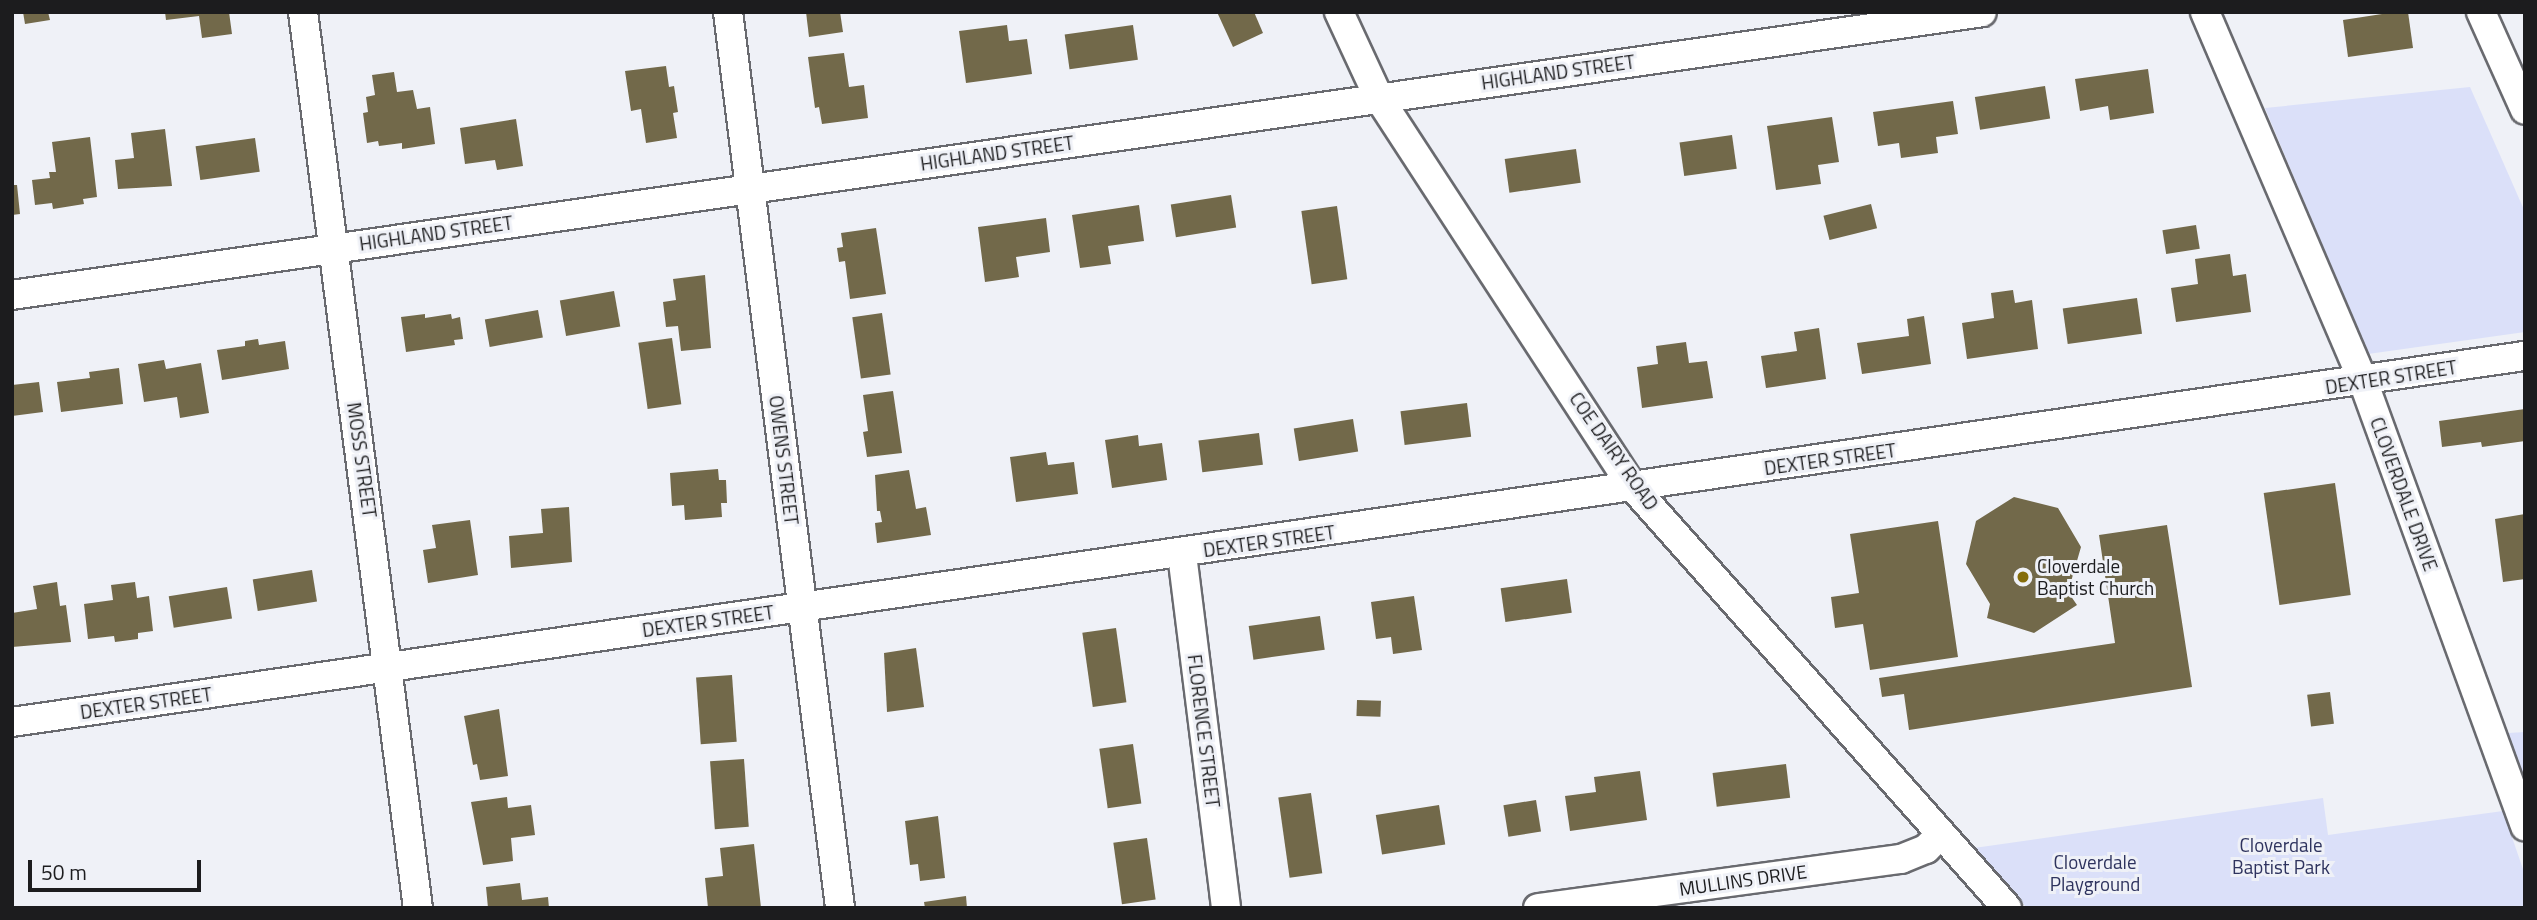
<!DOCTYPE html>
<style>
body{margin:0}
#map{position:relative;width:2537px;height:920px;overflow:hidden;background:#eff1f7;font-family:"Titillium Web",sans-serif}
div>[style]{position:absolute}
.green>*{inset:0;background:#dbe0f9}
.building>*{inset:0;background:#72694a;transform-origin:0 0}
.roads{filter:drop-shadow(2px 0 #696a6f) drop-shadow(-2px 0 #696a6f) drop-shadow(0 2px #696a6f) drop-shadow(0 -2px #696a6f)}
.minor>*{height:28px;margin:-14px;padding:0 14px;transform-origin:14px;border-radius:14px;background:#fff}
.dots>*{width:19px;height:19px;translate:-50% -50%;box-sizing:border-box;border:4px solid #eff1f7;border-radius:50%}
span{translate:-50% -50%;white-space:nowrap;text-align:center;line-height:1.15;-webkit-text-stroke:6px #eff1f7;paint-order:stroke}
.street-label{font-size:19px;color:#1c1c1e}
.poi-label{font-size:19px;color:#1c1c1e}
.left{translate:0 -50%;text-align:left}
.park-label{font-size:19px;color:#2e335e}
.frame{position:absolute;inset:0;border:14px solid #1c1c1e;pointer-events:none}
.scale{position:absolute;left:28px;top:860px;width:173px;height:32px;box-sizing:border-box;border:4px solid #1c1c1e;border-top:0;padding-left:9px;font-size:21px;line-height:24px;white-space:nowrap;color:#1c1c1e;-webkit-text-stroke:5px #eff1f7;paint-order:stroke}
</style>
<div id="map">
<div class="green">
<div style="clip-path:polygon(2470px 87px,2525px 212px,2525px 332px,2368px 354px,2265px 108px)"></div>
<div style="clip-path:polygon(2525px 732px,2525px 780px,2508px 733px)"></div>
<div style="clip-path:polygon(2323px 798px,2328px 835px,2503px 811px,2525px 875px,2525px 908px,2027px 908px,1974px 848px)"></div>
</div>
<div class="building">
<div style="clip-path:polygon(23px 12px,48px 12px,50px 20px,25px 24px)"></div>
<div style="clip-path:polygon(165px 12px,229px 12px,232px 34px,202px 38px,199px 16px,166px 20px)"></div>
<div style="clip-path:polygon(806px 12px,840px 12px,843px 32px,809px 37px)"></div>
<div style="clip-path:polygon(1217px 12px,1254px 12px,1263px 33px,1233px 47px)"></div>
<div style="clip-path:polygon(2395px 12px,2408px 12px,2413px 48px,2348px 57px,2343px 20px)"></div>
<div style="clip-path:polygon(1007px 25px,1009px 41px,1027px 39px,1032px 74px,966px 83px,959px 31px)"></div>
<div style="left:1133px;top:25px;width:35px;height:69px;rotate:82deg"></div>
<div style="clip-path:polygon(844px 53px,849px 87px,864px 85px,868px 118px,822px 124px,819px 107px,815px 108px,808px 57px)"></div>
<div style="clip-path:polygon(666px 66px,669px 87px,674px 86px,678px 112px,673px 113px,677px 138px,646px 143px,641px 109px,631px 111px,625px 71px)"></div>
<div style="clip-path:polygon(2148px 69px,2154px 113px,2110px 120px,2108px 106px,2080px 111px,2075px 79px)"></div>
<div style="clip-path:polygon(394px 72px,397px 92px,413px 90px,417px 109px,430px 107px,435px 144px,402px 149px,402px 143px,379px 146px,378px 141px,367px 143px,363px 113px,368px 112px,366px 97px,375px 95px,372px 75px)"></div>
<div style="left:2045px;top:86px;width:33px;height:71px;rotate:81deg"></div>
<div style="clip-path:polygon(1953px 101px,1958px 134px,1936px 137px,1938px 153px,1901px 158px,1899px 143px,1878px 146px,1873px 112px)"></div>
<div style="clip-path:polygon(1832px 117px,1839px 162px,1818px 165px,1821px 184px,1776px 190px,1767px 126px)"></div>
<div style="clip-path:polygon(516px 119px,523px 166px,497px 170px,495px 160px,465px 164px,460px 128px)"></div>
<div style="clip-path:polygon(165px 129px,172px 186px,118px 189px,115px 160px,134px 158px,131px 133px)"></div>
<div style="left:1732px;top:135px;width:34px;height:53px;rotate:82deg"></div>
<div style="clip-path:polygon(90px 137px,97px 197px,83px 199px,84px 204px,53px 209px,52px 203px,35px 205px,32px 180px,50px 178px,49px 172px,56px 172px,52px 142px)"></div>
<div style="left:255px;top:138px;width:34px;height:60px;rotate:82deg"></div>
<div style="left:1576px;top:149px;width:34px;height:72px;rotate:82deg"></div>
<div style="clip-path:polygon(12px 185px,17px 185px,20px 214px,12px 215px)"></div>
<div style="left:1231px;top:195px;width:33px;height:61px;rotate:81deg"></div>
<div style="left:1871px;top:204px;width:25px;height:49px;rotate:76deg"></div>
<div style="clip-path:polygon(1139px 205px,1144px 241px,1108px 246px,1111px 264px,1080px 268px,1072px 215px)"></div>
<div style="left:1337px;top:206px;width:74px;height:36px;rotate:82deg"></div>
<div style="clip-path:polygon(1046px 218px,1050px 252px,1016px 257px,1019px 277px,985px 282px,978px 227px)"></div>
<div style="left:2196px;top:225px;width:24px;height:34px;rotate:81deg"></div>
<div style="clip-path:polygon(876px 228px,886px 294px,850px 299px,845px 261px,839px 262px,837px 248px,843px 247px,841px 233px)"></div>
<div style="clip-path:polygon(2230px 254px,2233px 276px,2246px 274px,2251px 312px,2176px 322px,2171px 288px,2198px 284px,2195px 259px)"></div>
<div style="clip-path:polygon(705px 275px,711px 348px,681px 351px,678px 326px,666px 327px,663px 302px,676px 300px,673px 279px)"></div>
<div style="clip-path:polygon(2013px 290px,2015px 303px,2032px 300px,2038px 349px,1967px 359px,1962px 323px,1994px 318px,1991px 293px)"></div>
<div style="left:614px;top:291px;width:36px;height:55px;rotate:80deg"></div>
<div style="left:2137px;top:298px;width:36px;height:75px;rotate:82deg"></div>
<div style="left:538px;top:310px;width:28px;height:54px;rotate:80deg"></div>
<div style="left:882px;top:313px;width:62px;height:30px;rotate:82deg"></div>
<div style="clip-path:polygon(425px 314px,425px 318px,451px 314px,452px 319px,460px 317px,463px 339px,454px 340px,455px 345px,406px 352px,401px 317px)"></div>
<div style="clip-path:polygon(1924px 316px,1931px 364px,1862px 374px,1857px 343px,1909px 336px,1907px 319px)"></div>
<div style="clip-path:polygon(1819px 328px,1826px 379px,1766px 388px,1761px 356px,1797px 351px,1794px 332px)"></div>
<div style="left:672px;top:338px;width:67px;height:34px;rotate:82deg"></div>
<div style="clip-path:polygon(258px 339px,259px 345px,285px 341px,289px 369px,222px 380px,217px 350px,245px 346px,245px 341px)"></div>
<div style="clip-path:polygon(1686px 342px,1689px 363px,1707px 361px,1713px 398px,1642px 408px,1637px 367px,1658px 364px,1656px 346px)"></div>
<div style="clip-path:polygon(164px 360px,166px 369px,201px 363px,209px 413px,180px 418px,177px 397px,144px 402px,138px 364px)"></div>
<div style="clip-path:polygon(119px 368px,123px 404px,61px 412px,57px 382px,90px 378px,89px 372px)"></div>
<div style="clip-path:polygon(39px 382px,43px 412px,12px 416px,12px 385px)"></div>
<div style="clip-path:polygon(893px 391px,902px 453px,867px 457px,863px 432px,868px 431px,863px 395px)"></div>
<div style="left:1467px;top:403px;width:34px;height:67px;rotate:83deg"></div>
<div style="clip-path:polygon(2525px 409px,2525px 441px,2482px 447px,2481px 442px,2442px 447px,2439px 421px)"></div>
<div style="left:1353px;top:419px;width:33px;height:60px;rotate:81deg"></div>
<div style="left:1259px;top:433px;width:32px;height:61px;rotate:83deg"></div>
<div style="clip-path:polygon(1138px 435px,1139px 446px,1162px 443px,1167px 480px,1112px 488px,1105px 440px)"></div>
<div style="clip-path:polygon(1046px 452px,1048px 465px,1074px 462px,1078px 494px,1016px 502px,1010px 457px)"></div>
<div style="clip-path:polygon(718px 469px,719px 480px,726px 480px,727px 503px,721px 503px,722px 517px,685px 520px,684px 505px,672px 506px,670px 473px)"></div>
<div style="clip-path:polygon(909px 470px,916px 509px,926px 507px,931px 535px,877px 543px,875px 523px,882px 522px,880px 511px,877px 511px,875px 475px)"></div>
<div style="left:2335px;top:483px;width:113px;height:72px;rotate:82deg"></div>
<div style="clip-path:polygon(2014px 497px,2058px 508px,2081px 547px,2068px 592px,2077px 605px,2034px 633px,1987px 618px,1990px 604px,1966px 564px,1976px 521px)"></div>
<div style="clip-path:polygon(569px 507px,572px 562px,511px 568px,509px 536px,543px 533px,541px 509px)"></div>
<div style="clip-path:polygon(2525px 514px,2525px 579px,2503px 582px,2495px 519px)"></div>
<div style="clip-path:polygon(470px 520px,478px 575px,428px 583px,423px 550px,436px 548px,432px 525px)"></div>
<div style="clip-path:polygon(1938px 521px,1958px 657px,1870px 670px,1863px 624px,1835px 628px,1831px 597px,1859px 593px,1850px 534px)"></div>
<div style="clip-path:polygon(2167px 525px,2192px 687px,1909px 730px,1904px 694px,1882px 697px,1879px 678px,2115px 643px,2099px 535px)"></div>
<div style="left:312px;top:570px;width:32px;height:60px;rotate:81deg"></div>
<div style="left:1567px;top:579px;width:34px;height:67px;rotate:82deg"></div>
<div style="clip-path:polygon(57px 582px,60px 606px,66px 605px,71px 642px,12px 647px,12px 613px,37px 609px,33px 586px)"></div>
<div style="clip-path:polygon(135px 582px,137px 598px,149px 596px,153px 631px,138px 633px,138px 639px,115px 642px,114px 636px,88px 639px,84px 604px,113px 600px,111px 585px)"></div>
<div style="left:227px;top:587px;width:32px;height:59px;rotate:81deg"></div>
<div style="clip-path:polygon(1414px 596px,1422px 650px,1393px 654px,1391px 637px,1376px 639px,1371px 602px)"></div>
<div style="left:1320px;top:616px;width:34px;height:72px;rotate:82deg"></div>
<div style="left:1116px;top:628px;width:75px;height:34px;rotate:82deg"></div>
<div style="clip-path:polygon(916px 648px,924px 707px,887px 712px,884px 653px)"></div>
<div style="left:732px;top:675px;width:67px;height:36px;rotate:86deg"></div>
<div style="left:2330px;top:692px;width:32px;height:23px;rotate:83deg"></div>
<div style="left:1357px;top:700px;width:24px;height:16px;rotate:2deg"></div>
<div style="clip-path:polygon(499px 709px,508px 776px,480px 780px,477px 764px,473px 765px,464px 716px)"></div>
<div style="left:1133px;top:744px;width:60px;height:34px;rotate:82deg"></div>
<div style="left:744px;top:759px;width:68px;height:34px;rotate:86deg"></div>
<div style="left:1786px;top:764px;width:34px;height:74px;rotate:83deg"></div>
<div style="clip-path:polygon(1640px 771px,1647px 820px,1570px 831px,1565px 796px,1596px 792px,1594px 777px)"></div>
<div style="left:1311px;top:793px;width:81px;height:33px;rotate:82deg"></div>
<div style="clip-path:polygon(507px 797px,508px 808px,531px 805px,535px 835px,511px 838px,513px 861px,483px 865px,471px 802px)"></div>
<div style="left:1536px;top:800px;width:32px;height:33px;rotate:81deg"></div>
<div style="left:1439px;top:805px;width:40px;height:64px;rotate:81deg"></div>
<div style="clip-path:polygon(938px 816px,945px 878px,920px 881px,918px 864px,910px 865px,905px 821px)"></div>
<div style="left:1147px;top:838px;width:62px;height:34px;rotate:82deg"></div>
<div style="clip-path:polygon(754px 844px,761px 908px,708px 908px,705px 878px,723px 876px,720px 848px)"></div>
<div style="clip-path:polygon(520px 883px,522px 900px,548px 897px,549px 908px,488px 908px,486px 887px)"></div>
<div style="clip-path:polygon(966px 896px,967px 908px,925px 908px,924px 902px)"></div>
</div>
<div class="roads">
<div class="minor">
<div style="left:303px;top:12px;width:903px;rotate:82.69deg"></div>
<div style="left:728px;top:12px;width:903px;rotate:82.87deg"></div>
<div style="left:1339px;top:12px;width:95px;rotate:65.1deg"></div>
<div style="left:1379px;top:98px;width:465px;rotate:56.9deg"></div>
<div style="left:1633px;top:487px;width:563px;rotate:48.38deg"></div>
<div style="left:2205px;top:12px;width:401px;rotate:66.8deg"></div>
<div style="left:2363px;top:381px;width:474px;rotate:70deg"></div>
<div style="left:2481px;top:12px;width:107px;rotate:65.8deg"></div>
<div style="left:12px;top:295px;width:1990px;rotate:-8.17deg"></div>
<div style="left:1182px;top:554px;width:357px;rotate:82.9deg"></div>
<div style="left:12px;top:722px;width:2540px;rotate:-8.29deg"></div>
<div style="left:1538px;top:908px;width:366px;rotate:-7.7deg"></div>
<div style="left:1901px;top:859px;width:27px;rotate:-22deg"></div>
<div style="left:1926px;top:849px;width:21px;rotate:-45deg"></div>
</div>
</div>
<div class="dots">
<div style="left:2023px;top:577px;background:#856d0b"></div>
</div>
<div class="street-label">
<span style="left:1558px;top:72px;rotate:-8deg">HIGHLAND STREET</span>
<span style="left:997px;top:153px;rotate:-8deg">HIGHLAND STREET</span>
<span style="left:436px;top:233px;rotate:-8deg">HIGHLAND STREET</span>
<span style="left:2391px;top:377px;rotate:-9deg">DEXTER STREET</span>
<span style="left:1614px;top:451px;rotate:55deg">COE DAIRY ROAD</span>
<span style="left:1830px;top:459px;rotate:-8deg">DEXTER STREET</span>
<span style="left:362px;top:460px;rotate:82deg">MOSS STREET</span>
<span style="left:784px;top:460px;rotate:83deg">OWENS STREET</span>
<span style="left:2404px;top:494px;rotate:70deg">CLOVERDALE DRIVE</span>
<span style="left:1269px;top:541px;rotate:-8deg">DEXTER STREET</span>
<span style="left:708px;top:621px;rotate:-8deg">DEXTER STREET</span>
<span style="left:146px;top:703px;rotate:-8deg">DEXTER STREET</span>
<span style="left:1204px;top:731px;rotate:83deg">FLORENCE STREET</span>
<span style="left:1743px;top:880px;rotate:-8deg">MULLINS DRIVE</span>
</div>
<div class="poi-label">
<span class="left" style="left:2037px;top:577px">Cloverdale<br>Baptist Church</span>
</div>
<div class="park-label">
<span style="left:2281px;top:856px">Cloverdale<br>Baptist Park</span>
<span style="left:2095px;top:873px">Cloverdale<br>Playground</span>
</div>
<div class="frame"></div>
<div class="scale">50 m</div>
</div>
